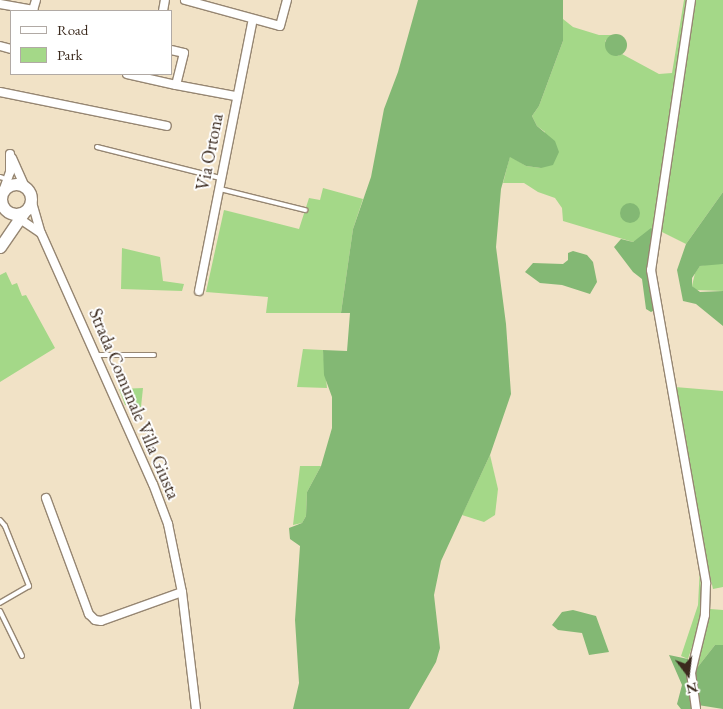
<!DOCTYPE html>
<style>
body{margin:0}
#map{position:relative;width:723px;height:709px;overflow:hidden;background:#f1e2c6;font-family:"EB Garamond",serif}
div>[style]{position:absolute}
.green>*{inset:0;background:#a4d888}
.forest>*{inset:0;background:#83b874}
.round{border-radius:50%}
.roads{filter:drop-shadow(1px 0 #968672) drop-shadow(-1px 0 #968672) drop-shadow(0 1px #968672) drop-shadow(0 -1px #968672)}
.lane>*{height:4px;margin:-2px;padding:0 2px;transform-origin:2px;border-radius:2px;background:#fff}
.street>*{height:8px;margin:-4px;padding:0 4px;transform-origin:4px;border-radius:4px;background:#fff}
.secondary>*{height:11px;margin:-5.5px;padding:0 5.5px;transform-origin:5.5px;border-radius:5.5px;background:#fff}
.secondary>.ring{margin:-5.5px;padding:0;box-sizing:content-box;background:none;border:11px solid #fff;border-radius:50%}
span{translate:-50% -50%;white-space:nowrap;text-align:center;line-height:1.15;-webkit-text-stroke:4px #fff;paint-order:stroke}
.street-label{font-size:18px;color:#3b2a1e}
.legend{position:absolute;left:10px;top:10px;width:162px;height:65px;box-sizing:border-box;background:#fff;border:1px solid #b1aaa5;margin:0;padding:6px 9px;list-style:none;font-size:15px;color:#3b2a1e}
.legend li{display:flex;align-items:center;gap:10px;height:25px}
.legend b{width:25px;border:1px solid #b1aaa5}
.north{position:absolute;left:663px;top:649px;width:50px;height:50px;-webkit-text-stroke:4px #fff;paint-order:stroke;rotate:165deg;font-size:14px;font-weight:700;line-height:20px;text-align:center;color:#3b2a1e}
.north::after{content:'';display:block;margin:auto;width:18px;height:22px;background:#3b2a1e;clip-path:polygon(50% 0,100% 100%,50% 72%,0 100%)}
</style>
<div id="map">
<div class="green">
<div style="clip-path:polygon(684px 0,690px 0,654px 230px,633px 242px,563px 221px,562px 208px,555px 198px,538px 192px,524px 183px,503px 183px,510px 156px,526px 166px,541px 168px,545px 132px,537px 126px,532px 116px,539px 106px,563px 41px,563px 19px,573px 27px,599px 35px,613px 35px,605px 41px,618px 56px,622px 54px,659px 74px,672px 73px)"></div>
<div style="clip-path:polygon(696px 0,723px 0,723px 192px,686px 244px,660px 231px)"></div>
<div style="clip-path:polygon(323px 188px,363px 199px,353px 229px,341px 313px,266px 313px,268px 297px,206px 292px,224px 210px,299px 229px,309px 198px,320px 200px)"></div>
<div style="clip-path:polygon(122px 248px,160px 257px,163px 281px,184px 284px,182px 291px,121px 289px)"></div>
<div style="clip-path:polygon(714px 263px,723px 264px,723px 291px,696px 290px,692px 286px,695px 273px,700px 266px)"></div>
<div style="clip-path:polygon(6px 272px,12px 285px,17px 283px,22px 296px,26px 295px,55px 348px,0 382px,0 275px)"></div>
<div style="clip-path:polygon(303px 349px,323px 350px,327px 388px,297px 387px)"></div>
<div style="clip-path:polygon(675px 387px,723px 391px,723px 587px,713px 589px,701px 537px)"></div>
<div style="clip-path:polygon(143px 388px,141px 407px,125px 405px,119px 389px)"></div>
<div style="clip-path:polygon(490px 455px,498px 489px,495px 515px,484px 522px,462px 515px)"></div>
<div style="clip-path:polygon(300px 466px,321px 466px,307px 492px,306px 516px,302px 523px,293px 525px)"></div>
<div style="clip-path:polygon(700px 566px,702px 616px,688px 659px,681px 656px,698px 605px)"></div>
<div style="clip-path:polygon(710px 609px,723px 610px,723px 645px,715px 645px,693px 673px)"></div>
</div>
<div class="forest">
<div style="clip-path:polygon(418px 0,563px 0,563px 41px,539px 106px,532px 116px,537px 126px,555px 141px,559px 152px,553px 165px,541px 168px,526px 166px,510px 157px,501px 189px,496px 247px,506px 324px,511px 394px,490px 455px,441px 561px,434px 595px,440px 648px,436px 662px,409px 709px,293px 709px,299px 683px,295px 620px,300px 546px,290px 539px,289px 528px,302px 523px,306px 516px,307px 492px,321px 466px,332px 428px,332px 397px,324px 375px,323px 350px,347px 351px,350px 313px,341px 313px,353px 229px,371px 177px,384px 109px,398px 72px)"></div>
<div class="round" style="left:605px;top:34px;width:22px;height:22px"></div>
<div style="clip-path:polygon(723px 192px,723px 264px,700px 266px,692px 278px,692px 286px,700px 292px,723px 291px,723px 326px,696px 304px,683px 301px,677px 270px,686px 244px)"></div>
<div class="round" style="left:620px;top:203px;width:20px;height:20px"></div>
<div style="clip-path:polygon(651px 228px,654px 230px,655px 310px,651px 312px,646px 309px,642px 279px,633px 272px,614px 247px,621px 239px,633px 242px)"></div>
<div style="clip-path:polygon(573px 251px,587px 255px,593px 262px,597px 282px,590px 294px,562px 285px,540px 283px,525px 272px,533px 263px,563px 264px,568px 260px,568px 253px)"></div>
<div style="clip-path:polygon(573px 610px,596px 616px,609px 652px,589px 655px,582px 633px,558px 630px,552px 625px,562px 612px)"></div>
<div style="clip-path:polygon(715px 645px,723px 645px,723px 709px,698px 705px,693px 673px)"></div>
<div style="clip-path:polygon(669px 655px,688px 659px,691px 709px,681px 709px,677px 704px,682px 685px)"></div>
</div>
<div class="roads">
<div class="lane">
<div style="left:97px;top:147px;width:127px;rotate:14.1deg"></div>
<div style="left:0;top:177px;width:3px;rotate:18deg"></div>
<div style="left:220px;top:189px;width:88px;rotate:13.9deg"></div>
<div style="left:96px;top:355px;width:58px"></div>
<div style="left:0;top:520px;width:8px;rotate:50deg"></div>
<div style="left:5px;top:526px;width:65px;rotate:68.2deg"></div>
<div style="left:29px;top:586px;width:34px;rotate:150deg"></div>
<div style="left:0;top:611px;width:50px;rotate:63.9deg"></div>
</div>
<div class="street">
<div style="left:185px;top:0;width:98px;rotate:15.3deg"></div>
<div style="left:280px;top:26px;width:27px;rotate:-75deg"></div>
<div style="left:691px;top:0;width:273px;rotate:98.4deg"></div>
<div style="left:651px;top:270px;width:318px;rotate:80deg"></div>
<div style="left:706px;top:583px;width:32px;rotate:92deg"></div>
<div style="left:705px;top:615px;width:60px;rotate:103.6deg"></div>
<div style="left:691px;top:673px;width:36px;rotate:82deg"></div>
<div style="left:0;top:4px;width:34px;rotate:10deg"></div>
<div style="left:33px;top:10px;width:10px;rotate:-73deg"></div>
<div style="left:163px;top:11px;width:11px;rotate:-80deg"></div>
<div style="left:0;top:46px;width:11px;rotate:15deg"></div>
<div style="left:171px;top:50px;width:13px;rotate:13deg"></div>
<div style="left:184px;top:53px;width:33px;rotate:104deg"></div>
<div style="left:176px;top:85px;width:60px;rotate:10.6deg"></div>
<div style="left:127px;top:74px;width:50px;rotate:12.7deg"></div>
<div style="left:0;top:92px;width:170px;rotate:11.5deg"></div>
<div style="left:12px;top:158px;width:32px;rotate:66deg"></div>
<div style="left:2px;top:194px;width:23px;rotate:-70deg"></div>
<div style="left:10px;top:172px;width:18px;rotate:-90deg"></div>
<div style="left:31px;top:199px;width:35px;rotate:74deg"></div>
<div style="left:41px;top:233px;width:275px;rotate:66deg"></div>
<div style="left:153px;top:484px;width:43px;rotate:69.4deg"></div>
<div style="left:168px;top:524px;width:69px;rotate:78.4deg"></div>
<div style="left:182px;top:592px;width:118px;rotate:83.2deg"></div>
<div style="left:11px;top:213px;width:34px;rotate:34deg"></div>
<div style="left:199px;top:291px;width:277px;rotate:-78.8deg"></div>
<div style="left:46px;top:498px;width:124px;rotate:69.7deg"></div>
<div style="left:89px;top:614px;width:8px;rotate:45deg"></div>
<div style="left:95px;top:620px;width:6px;rotate:9deg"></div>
<div style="left:101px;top:621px;width:86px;rotate:-19.7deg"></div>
</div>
<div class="secondary">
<div class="ring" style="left:1px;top:184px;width:19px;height:19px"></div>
<div style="left:0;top:247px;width:42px;rotate:-55.6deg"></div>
</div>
</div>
<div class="street-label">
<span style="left:210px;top:152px;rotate:-79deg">Via Ortona</span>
<span style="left:134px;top:404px;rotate:67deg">Strada Comunale Villa Giusta</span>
</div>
<ul class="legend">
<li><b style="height:6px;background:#fff"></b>Road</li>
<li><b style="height:14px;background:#a4d888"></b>Park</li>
</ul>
<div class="north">N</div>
</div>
